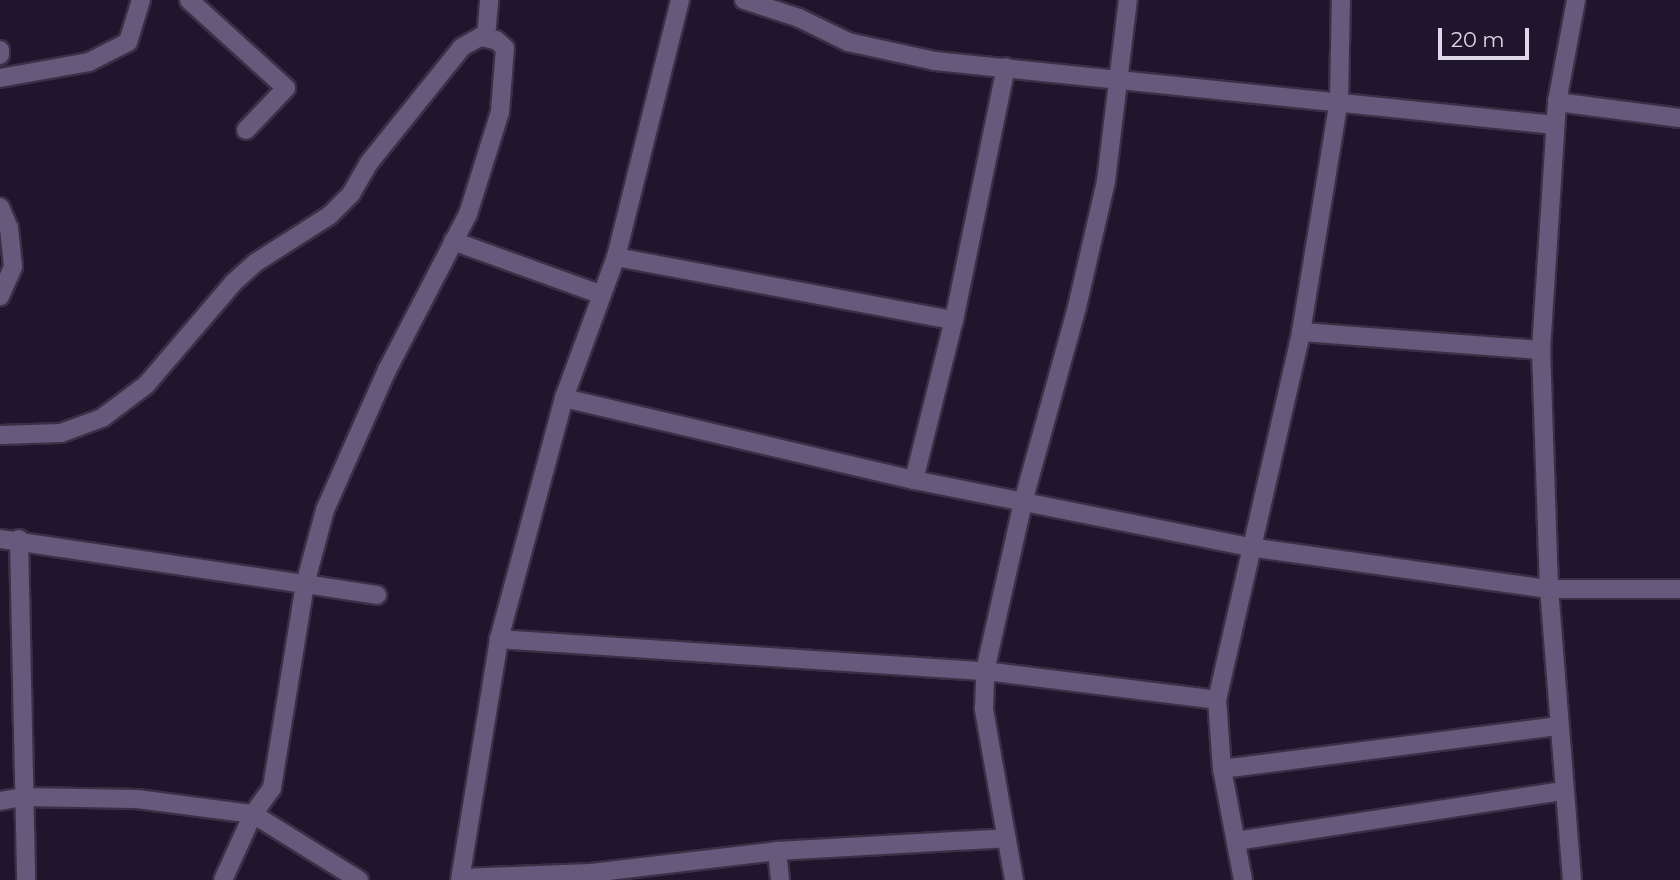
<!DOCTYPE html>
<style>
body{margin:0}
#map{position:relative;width:1680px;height:880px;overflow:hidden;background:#1f152c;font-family:Montserrat,sans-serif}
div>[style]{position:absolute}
.roads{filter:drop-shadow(2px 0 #3a3046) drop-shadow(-2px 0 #3a3046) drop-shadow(0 2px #3a3046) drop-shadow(0 -2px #3a3046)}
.service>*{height:18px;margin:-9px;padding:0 9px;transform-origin:9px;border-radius:9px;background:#67597b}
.minor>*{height:18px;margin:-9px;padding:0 9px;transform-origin:9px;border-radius:9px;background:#67597b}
span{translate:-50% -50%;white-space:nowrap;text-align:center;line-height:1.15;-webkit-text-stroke:5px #1f152c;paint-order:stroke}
.scale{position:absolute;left:1438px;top:28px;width:91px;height:32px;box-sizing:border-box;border:4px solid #ded8e8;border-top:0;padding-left:9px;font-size:21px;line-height:24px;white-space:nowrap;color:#ded8e8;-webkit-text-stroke:5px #1f152c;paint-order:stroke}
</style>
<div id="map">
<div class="roads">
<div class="service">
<div style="left:305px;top:584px;width:73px;rotate:8.7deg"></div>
</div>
<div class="minor">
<div style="left:189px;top:0;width:131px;rotate:42.2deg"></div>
<div style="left:286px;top:88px;width:58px;rotate:133.6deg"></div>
<div style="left:744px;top:0;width:58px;rotate:18.1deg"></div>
<div style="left:799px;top:18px;width:55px;rotate:26.1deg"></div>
<div style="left:848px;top:42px;width:89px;rotate:12.3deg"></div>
<div style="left:935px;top:61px;width:623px;rotate:5.89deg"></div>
<div style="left:486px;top:37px;width:37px;rotate:-85deg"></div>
<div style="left:0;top:50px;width:5px;rotate:90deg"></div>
<div style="left:0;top:78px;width:90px;rotate:-10.2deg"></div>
<div style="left:89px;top:62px;width:44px;rotate:-27.1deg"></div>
<div style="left:128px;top:42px;width:44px;rotate:-72.8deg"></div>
<div style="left:1557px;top:102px;width:124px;rotate:7.4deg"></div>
<div style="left:0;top:207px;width:23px;rotate:67deg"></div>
<div style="left:9px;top:228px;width:39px;rotate:84deg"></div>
<div style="left:13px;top:267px;width:32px;rotate:114deg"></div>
<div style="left:453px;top:241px;width:158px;rotate:19.9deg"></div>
<div style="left:616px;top:257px;width:344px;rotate:10.6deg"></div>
<div style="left:1301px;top:332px;width:241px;rotate:4.3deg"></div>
<div style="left:564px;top:398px;width:359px;rotate:13.2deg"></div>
<div style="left:914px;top:480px;width:342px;rotate:11.3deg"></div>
<div style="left:1249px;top:547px;width:303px;rotate:8deg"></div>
<div style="left:1549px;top:589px;width:131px"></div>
<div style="left:0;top:435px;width:61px;rotate:-1.9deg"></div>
<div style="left:61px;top:433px;width:44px;rotate:-20.1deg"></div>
<div style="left:102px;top:418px;width:55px;rotate:-36.9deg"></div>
<div style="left:146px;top:385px;width:134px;rotate:-49.5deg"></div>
<div style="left:233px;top:283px;width:30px;rotate:-42deg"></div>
<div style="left:255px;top:263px;width:89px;rotate:-32.6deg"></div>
<div style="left:330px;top:215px;width:30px;rotate:-45deg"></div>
<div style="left:351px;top:194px;width:34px;rotate:-60deg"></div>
<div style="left:368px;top:164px;width:150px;rotate:-51.2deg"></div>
<div style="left:462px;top:47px;width:21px;rotate:-29deg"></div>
<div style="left:480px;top:37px;width:16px;rotate:11deg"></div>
<div style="left:496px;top:40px;width:12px;rotate:42deg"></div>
<div style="left:505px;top:48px;width:64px;rotate:94.5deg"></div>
<div style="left:500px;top:112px;width:107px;rotate:107.4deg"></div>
<div style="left:468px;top:214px;width:176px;rotate:117.4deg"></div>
<div style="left:387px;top:370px;width:153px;rotate:113.9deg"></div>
<div style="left:325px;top:510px;width:77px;rotate:105.1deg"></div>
<div style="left:305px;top:584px;width:207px;rotate:99.2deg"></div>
<div style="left:272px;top:788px;width:32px;rotate:126deg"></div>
<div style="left:253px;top:814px;width:72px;rotate:114.4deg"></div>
<div style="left:914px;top:480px;width:165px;rotate:-76deg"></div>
<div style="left:954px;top:320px;width:258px;rotate:-78.4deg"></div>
<div style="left:0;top:539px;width:308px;rotate:8.4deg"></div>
<div style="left:19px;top:539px;width:341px;rotate:88.8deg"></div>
<div style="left:499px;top:639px;width:487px;rotate:3.8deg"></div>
<div style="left:985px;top:671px;width:234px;rotate:7.1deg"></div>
<div style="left:1222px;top:769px;width:338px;rotate:-7.3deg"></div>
<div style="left:0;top:801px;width:23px;rotate:-10deg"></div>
<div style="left:23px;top:797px;width:114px;rotate:1deg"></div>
<div style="left:137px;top:799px;width:117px;rotate:7.4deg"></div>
<div style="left:253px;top:814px;width:125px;rotate:31.9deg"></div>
<div style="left:1236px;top:841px;width:331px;rotate:-8.7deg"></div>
<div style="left:777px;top:851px;width:29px;rotate:84deg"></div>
<div style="left:461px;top:878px;width:130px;rotate:-2.2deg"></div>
<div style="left:591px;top:873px;width:187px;rotate:-6.7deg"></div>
<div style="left:777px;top:851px;width:230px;rotate:-3.2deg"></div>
<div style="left:460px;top:880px;width:244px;rotate:-80.8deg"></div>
<div style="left:499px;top:639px;width:250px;rotate:-74.9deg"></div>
<div style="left:564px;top:398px;width:150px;rotate:-69.8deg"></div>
<div style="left:616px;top:257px;width:265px;rotate:-76deg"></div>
<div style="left:1014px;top:880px;width:174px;rotate:-100deg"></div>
<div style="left:984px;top:709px;width:38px;rotate:-88deg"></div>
<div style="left:985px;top:671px;width:173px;rotate:-77.3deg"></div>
<div style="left:1023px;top:502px;width:202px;rotate:-74.5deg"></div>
<div style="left:1077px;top:307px;width:129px;rotate:-77deg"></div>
<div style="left:1106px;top:181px;width:182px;rotate:-83.1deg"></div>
<div style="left:1243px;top:880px;width:113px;rotate:-100.7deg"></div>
<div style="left:1222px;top:769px;width:69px;rotate:-94.1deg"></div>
<div style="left:1217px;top:700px;width:377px;rotate:-77.1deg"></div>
<div style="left:1301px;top:332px;width:235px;rotate:-80.7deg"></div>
<div style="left:1339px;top:100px;width:100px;rotate:-88.9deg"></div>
<div style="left:1572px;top:880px;width:292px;rotate:-94.5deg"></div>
<div style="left:1549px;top:589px;width:239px;rotate:-91.9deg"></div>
<div style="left:1541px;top:350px;width:249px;rotate:-86.3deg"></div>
<div style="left:1557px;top:102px;width:104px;rotate:-79.4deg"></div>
</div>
</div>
<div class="scale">20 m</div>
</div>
